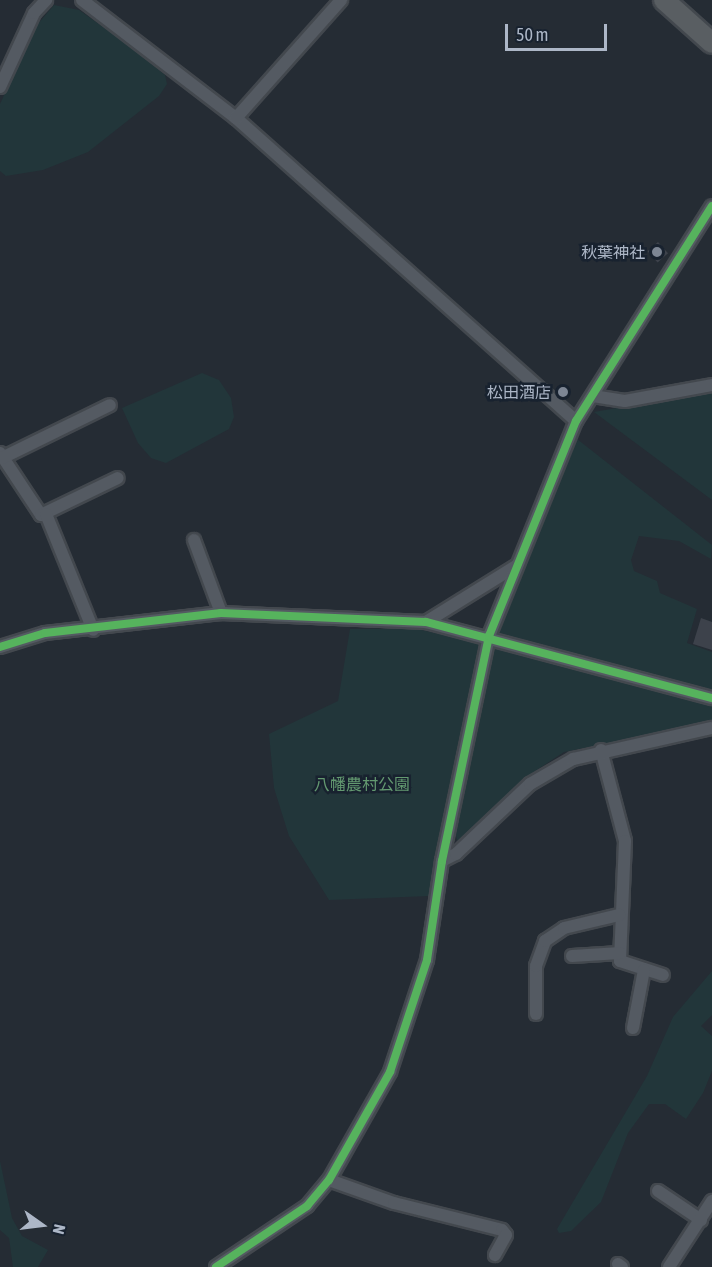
<!DOCTYPE html>
<meta charset="utf-8">
<style>
body{margin:0}
#map{position:relative;width:712px;height:1267px;overflow:hidden;background:#252c34;font-family:"Asap Condensed","Noto Sans JP",sans-serif}
div>[style]{position:absolute}
.green>*{inset:0;background:#22363a}
.building>*{inset:0;background:#3d424b;transform-origin:0 0}
.roads{filter:drop-shadow(2px 0 #43484e) drop-shadow(-2px 0 #43484e) drop-shadow(0 2px #43484e) drop-shadow(0 -2px #43484e)}
.minor>*{height:12px;margin:-6px;padding:0 6px;transform-origin:6px;border-radius:6px;background:#545a62}
.trunk>*{height:20px;margin:-10px;padding:0 10px;transform-origin:10px;border-radius:10px;background:#595e62}
.cycleway>*{height:8px;margin:-4px;padding:0 4px;transform-origin:4px;border-radius:4px;background:#56b35d}
.dots>*{width:16px;height:16px;translate:-50% -50%;box-sizing:border-box;border:3px solid #18222f;border-radius:50%}
span{translate:-50% -50%;white-space:nowrap;text-align:center;line-height:1.15;-webkit-text-stroke:5px #18222f;paint-order:stroke}
.poi-label{font-size:16px;color:#adb7c7}
.right{translate:-100% -50%;text-align:right}
.park-label{font-size:16px;color:#639970}
.north{position:absolute;left:12px;top:1195px;width:60px;height:60px;-webkit-text-stroke:4px #18222f;paint-order:stroke;rotate:104deg;font-size:16px;font-weight:700;line-height:24px;text-align:center;color:#adb7c7}
.north::after{content:'';display:block;margin:auto;width:21px;height:27px;background:#adb7c7;clip-path:polygon(50% 0,100% 100%,50% 72%,0 100%)}
.scale{position:absolute;left:505px;top:24px;width:102px;height:27px;box-sizing:border-box;border:3px solid #adb7c7;border-top:0;padding-left:8px;font-size:18px;line-height:21px;white-space:nowrap;color:#adb7c7;-webkit-text-stroke:4px #18222f;paint-order:stroke}
</style>
<div id="map">
<div class="green">
<div style="clip-path:polygon(54px 5px,79px 10px,129px 45px,165px 75px,167px 84px,159px 96px,88px 152px,43px 170px,6px 176px,0 171px,0 104px,37px 25px)"></div>
<div style="clip-path:polygon(202px 373px,219px 380px,231px 398px,234px 417px,229px 429px,166px 463px,151px 458px,138px 443px,122px 408px)"></div>
<div style="clip-path:polygon(712px 391px,712px 500px,594px 412px)"></div>
<div style="clip-path:polygon(577px 439px,712px 545px,711px 559px,679px 541px,639px 536px,631px 560px,634px 571px,657px 581px,660px 593px,697px 609px,687px 643px,712px 652px,712px 723px,564px 752px,523px 779px,458px 843px,455px 832px,490px 653px)"></div>
<div style="clip-path:polygon(350px 629px,417px 629px,480px 643px,429px 896px,329px 900px,289px 836px,274px 788px,269px 734px,338px 701px)"></div>
<div style="clip-path:polygon(712px 971px,712px 1015px,701px 1026px,712px 1036px,712px 1071px,703px 1093px,686px 1119px,665px 1104px,649px 1104px,628px 1133px,601px 1202px,571px 1231px,559px 1233px,557px 1229px,647px 1076px,673px 1017px)"></div>
<div style="clip-path:polygon(0 1161px,12px 1218px,22px 1236px,48px 1250px,38px 1267px,13px 1267px,9px 1238px,0 1230px)"></div>
</div>
<div class="building">
<div style="left:658px;top:242px;width:15px;height:14px;rotate:48deg"></div>
<div style="clip-path:polygon(701px 618px,712px 622px,712px 650px,693px 644px)"></div>
</div>
<div class="roads">
<div class="minor">
<div style="left:82px;top:0;width:194px;rotate:37.5deg"></div>
<div style="left:236px;top:118px;width:455px;rotate:41.7deg"></div>
<div style="left:0;top:87px;width:81px;rotate:-65.3deg"></div>
<div style="left:34px;top:13px;width:18px;rotate:-47deg"></div>
<div style="left:236px;top:118px;width:158px;rotate:-48.3deg"></div>
<div style="left:593px;top:396px;width:32px;rotate:9deg"></div>
<div style="left:625px;top:401px;width:88px;rotate:-10.4deg"></div>
<div style="left:0;top:453px;width:74px;rotate:56.5deg"></div>
<div style="left:41px;top:515px;width:85px;rotate:-25.7deg"></div>
<div style="left:2px;top:458px;width:120px;rotate:-26.1deg"></div>
<div style="left:46px;top:514px;width:125px;rotate:67.9deg"></div>
<div style="left:194px;top:540px;width:78px;rotate:69.7deg"></div>
<div style="left:426px;top:622px;width:106px;rotate:-31.9deg"></div>
<div style="left:0;top:647px;width:47px;rotate:-17.3deg"></div>
<div style="left:45px;top:633px;width:177px;rotate:-6.5deg"></div>
<div style="left:221px;top:613px;width:205px;rotate:2.5deg"></div>
<div style="left:426px;top:622px;width:296px;rotate:14.9deg"></div>
<div style="left:601px;top:750px;width:94px;rotate:75.2deg"></div>
<div style="left:625px;top:841px;width:120px;rotate:92.4deg"></div>
<div style="left:620px;top:961px;width:45px;rotate:18deg"></div>
<div style="left:442px;top:861px;width:16px;rotate:-27deg"></div>
<div style="left:456px;top:854px;width:102px;rotate:-43.4deg"></div>
<div style="left:530px;top:784px;width:50px;rotate:-30.2deg"></div>
<div style="left:573px;top:759px;width:142px;rotate:-12.6deg"></div>
<div style="left:572px;top:956px;width:48px;rotate:-3.6deg"></div>
<div style="left:536px;top:1014px;width:48px;rotate:-90deg"></div>
<div style="left:536px;top:966px;width:27px;rotate:-70deg"></div>
<div style="left:545px;top:941px;width:23px;rotate:-34deg"></div>
<div style="left:564px;top:928px;width:57px;rotate:-13.3deg"></div>
<div style="left:633px;top:1028px;width:59px;rotate:-79.3deg"></div>
<div style="left:329px;top:1180px;width:69px;rotate:19.5deg"></div>
<div style="left:394px;top:1203px;width:111px;rotate:14deg"></div>
<div style="left:502px;top:1230px;width:6px;rotate:51deg"></div>
<div style="left:506px;top:1235px;width:23px;rotate:119deg"></div>
<div style="left:658px;top:1191px;width:52px;rotate:34deg"></div>
<div style="left:618px;top:1264px;width:5px;rotate:37deg"></div>
<div style="left:216px;top:1267px;width:110px;rotate:-33.8deg"></div>
<div style="left:307px;top:1206px;width:34px;rotate:-50deg"></div>
<div style="left:329px;top:1180px;width:124px;rotate:-60.5deg"></div>
<div style="left:390px;top:1072px;width:118px;rotate:-71.7deg"></div>
<div style="left:427px;top:960px;width:100px;rotate:-81.4deg"></div>
<div style="left:442px;top:861px;width:230px;rotate:-78.2deg"></div>
<div style="left:489px;top:636px;width:232px;rotate:-68deg"></div>
<div style="left:576px;top:421px;width:254px;rotate:-57.7deg"></div>
<div style="left:669px;top:1267px;width:79px;rotate:-56.9deg"></div>
</div>
<div class="trunk">
<div style="left:664px;top:0;width:64px;rotate:41.9deg"></div>
</div>
</div>
<div class="cycleway">
<div style="left:0;top:647px;width:47px;rotate:-17.3deg"></div>
<div style="left:45px;top:633px;width:177px;rotate:-6.5deg"></div>
<div style="left:221px;top:613px;width:205px;rotate:2.5deg"></div>
<div style="left:426px;top:622px;width:296px;rotate:14.9deg"></div>
<div style="left:216px;top:1267px;width:110px;rotate:-33.8deg"></div>
<div style="left:307px;top:1206px;width:34px;rotate:-50deg"></div>
<div style="left:329px;top:1180px;width:124px;rotate:-60.5deg"></div>
<div style="left:390px;top:1072px;width:118px;rotate:-71.7deg"></div>
<div style="left:427px;top:960px;width:100px;rotate:-81.4deg"></div>
<div style="left:442px;top:861px;width:230px;rotate:-78.2deg"></div>
<div style="left:489px;top:636px;width:232px;rotate:-68deg"></div>
<div style="left:576px;top:421px;width:254px;rotate:-57.7deg"></div>
</div>
<div class="dots">
<div style="left:657px;top:252px;background:#7d8694"></div>
<div style="left:563px;top:392px;background:#7d8694"></div>
</div>
<div class="poi-label">
<span class="right" style="left:645px;top:252px">秋葉神社</span>
<span class="right" style="left:551px;top:392px">松田酒店</span>
</div>
<div class="park-label">
<span style="left:362px;top:784px">八幡農村公園</span>
</div>
<div class="north">N</div>
<div class="scale">50 m</div>
</div>
